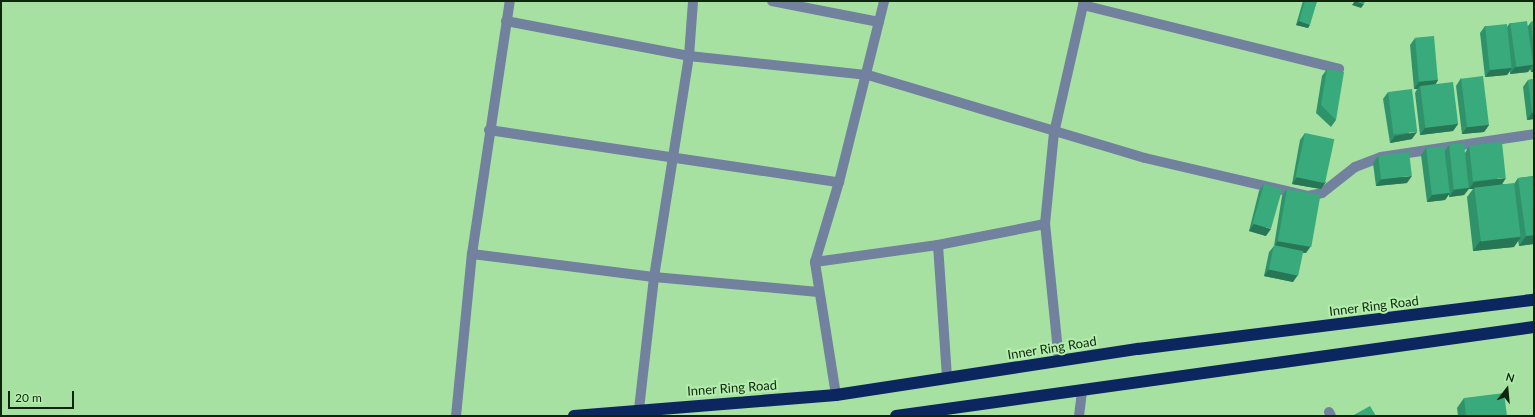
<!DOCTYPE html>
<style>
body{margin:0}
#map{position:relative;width:1535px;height:417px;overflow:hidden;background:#a7e1a1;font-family:Lato,sans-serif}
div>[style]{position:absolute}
.minor>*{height:10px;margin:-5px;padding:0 5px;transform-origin:5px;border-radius:5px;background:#71819e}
.highway>*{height:12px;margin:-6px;padding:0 6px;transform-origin:6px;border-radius:6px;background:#0c2760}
.wall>*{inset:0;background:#30926b}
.shaded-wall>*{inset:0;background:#277757}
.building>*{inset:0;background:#38aa7c;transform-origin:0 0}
span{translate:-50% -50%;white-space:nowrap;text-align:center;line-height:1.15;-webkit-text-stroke:4px #b3eead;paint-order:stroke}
.street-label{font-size:13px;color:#0f250d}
.frame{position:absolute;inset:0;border:2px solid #0f250d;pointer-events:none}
.north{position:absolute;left:1487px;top:369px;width:40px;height:40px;-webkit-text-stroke:3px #b3eead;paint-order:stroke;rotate:16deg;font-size:11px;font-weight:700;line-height:16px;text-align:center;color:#0f250d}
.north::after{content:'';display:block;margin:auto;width:14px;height:18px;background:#0f250d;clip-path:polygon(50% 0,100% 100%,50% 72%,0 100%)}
.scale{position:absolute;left:8px;top:391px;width:66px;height:18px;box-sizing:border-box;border:2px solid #0f250d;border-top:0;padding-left:5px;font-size:12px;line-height:14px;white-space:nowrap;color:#0f250d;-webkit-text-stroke:3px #b3eead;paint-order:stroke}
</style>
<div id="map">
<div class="minor">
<div style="left:772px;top:1px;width:109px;rotate:11.1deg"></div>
<div style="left:1083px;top:5px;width:264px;rotate:14deg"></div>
<div style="left:506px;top:21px;width:186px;rotate:10.8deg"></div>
<div style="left:689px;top:56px;width:180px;rotate:6.1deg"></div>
<div style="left:868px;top:75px;width:289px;rotate:16.7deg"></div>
<div style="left:1145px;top:158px;width:167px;rotate:13.1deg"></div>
<div style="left:1308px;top:196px;width:14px;rotate:-12deg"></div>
<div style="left:1322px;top:193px;width:42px;rotate:-38.2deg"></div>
<div style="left:1355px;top:167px;width:28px;rotate:-21deg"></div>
<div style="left:1381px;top:157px;width:155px;rotate:-8.5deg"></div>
<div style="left:489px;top:130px;width:354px;rotate:8.5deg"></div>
<div style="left:938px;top:245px;width:133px;rotate:86.1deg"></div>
<div style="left:472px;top:254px;width:183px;rotate:7.2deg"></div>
<div style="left:654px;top:277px;width:165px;rotate:5.2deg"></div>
<div style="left:815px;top:262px;width:124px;rotate:-7.9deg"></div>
<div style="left:938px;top:245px;width:109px;rotate:-11.1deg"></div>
<div style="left:1059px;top:361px;width:138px;rotate:-95.8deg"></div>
<div style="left:1045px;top:224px;width:91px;rotate:-84.4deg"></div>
<div style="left:1054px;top:133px;width:135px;rotate:-77.2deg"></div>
<div style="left:836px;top:395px;width:135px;rotate:-99deg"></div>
<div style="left:815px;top:262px;width:84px;rotate:-73.3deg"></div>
<div style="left:839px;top:182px;width:187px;rotate:-76deg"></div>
<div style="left:639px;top:409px;width:133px;rotate:-83.5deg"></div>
<div style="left:654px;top:277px;width:224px;rotate:-81deg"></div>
<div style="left:689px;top:56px;width:55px;rotate:-85.8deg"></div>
<div style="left:1329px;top:412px;width:4px;rotate:63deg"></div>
<div style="left:456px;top:416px;width:163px;rotate:-84.4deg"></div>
<div style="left:472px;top:254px;width:256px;rotate:-81.5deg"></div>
<div style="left:1079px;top:416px;width:24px;rotate:-83deg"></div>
</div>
<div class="highway">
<div style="left:574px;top:416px;width:263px;rotate:-4.6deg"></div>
<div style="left:836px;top:395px;width:305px;rotate:-8.7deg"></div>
<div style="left:1138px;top:349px;width:399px;rotate:-7.1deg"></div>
<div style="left:896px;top:416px;width:644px;rotate:-7.94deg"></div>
</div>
<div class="wall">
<div style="clip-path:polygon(1303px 1px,1317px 1px,1308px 28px,1296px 25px)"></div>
<div style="clip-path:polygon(1534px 21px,1534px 72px,1531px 72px,1530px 69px,1528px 72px,1510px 74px,1510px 71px,1507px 75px,1485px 77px,1480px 33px,1485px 26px,1507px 27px,1510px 23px,1528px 26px,1531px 22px)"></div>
<div style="clip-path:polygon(1415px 38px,1438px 80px,1436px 84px,1458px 124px,1453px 131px,1420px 135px,1415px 93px,1417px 89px,1414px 89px,1410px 45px)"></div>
<div style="clip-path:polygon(1327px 69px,1336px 120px,1331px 127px,1316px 113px,1322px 76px)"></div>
<div style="clip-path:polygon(1461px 78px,1489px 125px,1484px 132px,1462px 134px,1456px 86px)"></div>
<div style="clip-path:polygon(1534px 79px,1534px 119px,1527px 120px,1523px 87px,1528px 80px)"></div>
<div style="clip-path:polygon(1388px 92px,1412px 139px,1390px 143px,1383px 99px)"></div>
<div style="clip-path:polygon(1305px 133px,1321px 189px,1292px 184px,1300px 140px)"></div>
<div style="clip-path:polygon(1449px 145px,1465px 153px,1469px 146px,1502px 184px,1514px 184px,1518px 178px,1534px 176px,1534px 244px,1519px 246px,1518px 240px,1514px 247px,1473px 251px,1467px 197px,1473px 189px,1469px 189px,1464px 195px,1449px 197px,1449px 194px,1445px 200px,1427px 202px,1421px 155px,1426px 148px,1445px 151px)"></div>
<div style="clip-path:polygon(1378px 156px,1407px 183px,1376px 186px,1373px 163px)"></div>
<div style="clip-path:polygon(1264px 184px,1266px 236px,1249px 231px,1259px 191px)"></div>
<div style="clip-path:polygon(1287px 189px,1306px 253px,1302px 253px,1293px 282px,1264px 276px,1269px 252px,1274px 246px,1282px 196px)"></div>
<div style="clip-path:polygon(1464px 398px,1507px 416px,1458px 416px,1457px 408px)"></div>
</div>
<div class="shaded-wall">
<div style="clip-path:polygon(1355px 1px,1364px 4px,1361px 8px,1352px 5px)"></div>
<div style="clip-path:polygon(1299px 21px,1310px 25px,1308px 28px,1296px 25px)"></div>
<div style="clip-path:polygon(1533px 65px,1528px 72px,1510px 74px,1515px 67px)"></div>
<div style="clip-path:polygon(1534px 67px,1534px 72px,1531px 72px)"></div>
<div style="clip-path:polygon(1512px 68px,1507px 75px,1485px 77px,1490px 70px)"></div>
<div style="clip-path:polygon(1438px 80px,1433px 87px,1420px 86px,1417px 89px,1414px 89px,1419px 82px)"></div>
<div style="clip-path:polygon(1534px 112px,1534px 119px,1527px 120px,1532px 113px)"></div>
<div style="clip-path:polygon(1458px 124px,1453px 131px,1420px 135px,1425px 128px)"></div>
<div style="clip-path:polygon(1489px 125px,1484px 132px,1462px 134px,1467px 127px)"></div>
<div style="clip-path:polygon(1417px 132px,1412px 139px,1390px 143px,1395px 136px)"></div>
<div style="clip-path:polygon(1412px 176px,1407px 183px,1376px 186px,1381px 179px)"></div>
<div style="clip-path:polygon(1297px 177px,1326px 182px,1321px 189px,1292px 184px)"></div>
<div style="clip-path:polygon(1506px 178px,1501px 186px,1474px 188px,1473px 189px,1469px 189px,1474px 182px)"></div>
<div style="clip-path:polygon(1469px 188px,1464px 195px,1449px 197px,1454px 190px)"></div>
<div style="clip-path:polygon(1450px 193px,1445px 200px,1427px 202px,1432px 195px)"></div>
<div style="clip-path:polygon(1254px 224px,1271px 229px,1266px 236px,1249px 231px)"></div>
<div style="clip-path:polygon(1534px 235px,1534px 244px,1519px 246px,1526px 236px)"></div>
<div style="clip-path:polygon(1521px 237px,1514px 247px,1473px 251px,1480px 241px)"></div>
<div style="clip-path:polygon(1278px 241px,1311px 246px,1306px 253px,1273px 248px)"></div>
<div style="clip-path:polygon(1269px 269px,1298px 275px,1293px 282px,1264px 276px)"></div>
</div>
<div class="building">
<div style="clip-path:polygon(1305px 1px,1317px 1px,1310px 25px,1299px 21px)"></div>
<div style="clip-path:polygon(1355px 1px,1365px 1px,1364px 4px)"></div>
<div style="left:1527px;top:21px;width:44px;height:17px;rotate:82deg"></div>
<div style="clip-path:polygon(1534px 21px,1534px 50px,1531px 22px)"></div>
<div style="left:1507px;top:24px;width:44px;height:22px;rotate:84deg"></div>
<div style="left:1434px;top:36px;width:44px;height:19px;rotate:85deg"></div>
<div style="clip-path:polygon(1327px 69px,1344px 72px,1336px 120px,1321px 105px)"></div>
<div style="left:1483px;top:76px;width:49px;height:22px;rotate:83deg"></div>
<div style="clip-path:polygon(1534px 79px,1534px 112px,1532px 113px,1528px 80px)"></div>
<div style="left:1453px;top:82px;width:42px;height:33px;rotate:83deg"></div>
<div style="left:1412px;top:89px;width:43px;height:24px;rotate:83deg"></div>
<div style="left:1305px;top:133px;width:30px;height:45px;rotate:12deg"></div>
<div style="left:1502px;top:142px;width:36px;height:33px;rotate:84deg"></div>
<div style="left:1464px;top:143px;width:45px;height:15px;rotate:84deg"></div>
<div style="left:1444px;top:146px;width:47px;height:18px;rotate:83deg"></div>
<div style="left:1409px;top:152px;width:24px;height:31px;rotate:83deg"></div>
<div style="clip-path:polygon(1534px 176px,1534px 235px,1526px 236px,1518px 178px)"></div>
<div style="left:1514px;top:183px;width:54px;height:40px;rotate:83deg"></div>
<div style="left:1264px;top:184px;width:19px;height:41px;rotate:16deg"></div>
<div style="left:1287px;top:189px;width:34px;height:53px;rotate:10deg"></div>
<div style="left:1274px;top:245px;width:30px;height:25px;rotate:12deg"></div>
<div style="clip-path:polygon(1504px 393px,1507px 416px,1466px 416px,1464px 398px)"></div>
<div style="clip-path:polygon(1370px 406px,1376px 416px,1352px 416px)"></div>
</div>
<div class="street-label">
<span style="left:1374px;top:306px;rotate:-7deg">Inner Ring Road</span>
<span style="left:1052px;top:348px;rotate:-9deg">Inner Ring Road</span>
<span style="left:732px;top:388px;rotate:-4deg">Inner Ring Road</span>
</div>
<div class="frame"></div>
<div class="north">N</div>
<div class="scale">20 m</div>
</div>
